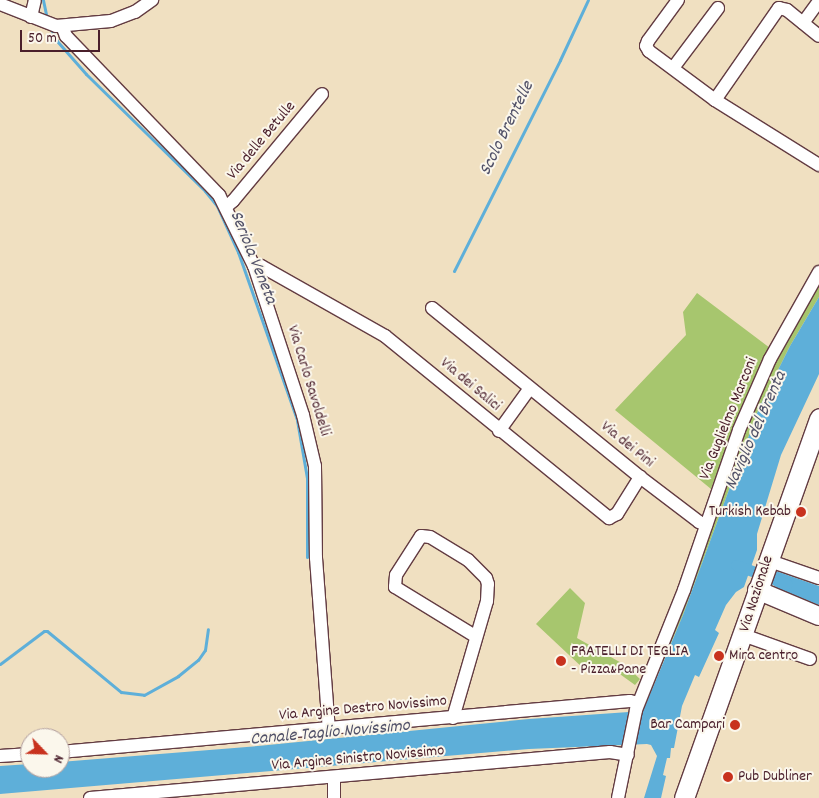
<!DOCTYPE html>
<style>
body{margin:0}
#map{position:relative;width:819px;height:798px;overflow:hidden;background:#f0e0c1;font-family:Dekko,sans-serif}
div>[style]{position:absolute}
.green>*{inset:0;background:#a7c66e}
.water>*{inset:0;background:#5eafd9}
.stream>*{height:3px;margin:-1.5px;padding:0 1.5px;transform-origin:1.5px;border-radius:1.5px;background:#5eafd9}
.canal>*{height:11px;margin:-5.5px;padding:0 5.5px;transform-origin:5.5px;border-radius:5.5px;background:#5eafd9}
.roads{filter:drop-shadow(1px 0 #633c42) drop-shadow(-1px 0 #633c42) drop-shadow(0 1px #633c42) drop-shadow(0 -1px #633c42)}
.street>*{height:12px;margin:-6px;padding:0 6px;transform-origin:6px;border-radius:6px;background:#fff}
.secondary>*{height:18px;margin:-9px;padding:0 9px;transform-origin:9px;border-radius:9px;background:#fff}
.primary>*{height:19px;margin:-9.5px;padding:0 9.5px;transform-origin:9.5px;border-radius:9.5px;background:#fff}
.dots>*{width:14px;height:14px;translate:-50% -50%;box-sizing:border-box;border:2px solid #fbf7ec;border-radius:50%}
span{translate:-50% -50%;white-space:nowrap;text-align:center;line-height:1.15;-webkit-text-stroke:4px #fbf7ec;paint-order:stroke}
.street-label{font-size:16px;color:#4a1f2b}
.poi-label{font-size:16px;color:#4a1f2b}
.right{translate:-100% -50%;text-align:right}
.left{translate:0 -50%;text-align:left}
.water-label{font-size:18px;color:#515168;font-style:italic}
.north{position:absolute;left:20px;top:728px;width:50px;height:50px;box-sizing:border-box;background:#fbf7ec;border:1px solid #b4a19f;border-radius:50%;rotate:114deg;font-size:14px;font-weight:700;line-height:20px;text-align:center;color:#4a1f2b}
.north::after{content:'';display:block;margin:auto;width:18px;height:22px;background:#c8321e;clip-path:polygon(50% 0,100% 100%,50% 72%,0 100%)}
.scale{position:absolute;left:20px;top:30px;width:80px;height:22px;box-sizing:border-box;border:2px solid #4a1f2b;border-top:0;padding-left:6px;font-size:15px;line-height:18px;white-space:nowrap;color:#4a1f2b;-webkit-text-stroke:4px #fbf7ec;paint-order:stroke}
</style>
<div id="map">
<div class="green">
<div style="clip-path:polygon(819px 279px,819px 297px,790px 346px,759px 408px,683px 615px,649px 695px,758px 392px)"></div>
<div style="clip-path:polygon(697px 293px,770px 348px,747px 395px,711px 489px,615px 410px,686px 335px,683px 312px)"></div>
<div style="clip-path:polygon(570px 588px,585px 603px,577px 638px,625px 665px,640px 679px,635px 685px,617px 672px,585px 670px,536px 624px)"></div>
</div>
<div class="water">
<div style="clip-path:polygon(819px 297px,819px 374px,781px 455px,757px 534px,757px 550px,744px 587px,736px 592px,726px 605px,715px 630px,719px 633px,699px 677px,695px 675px,682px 706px,674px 748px,671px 748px,670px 758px,667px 758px,663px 775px,666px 776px,661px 798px,644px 798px,657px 756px,651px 745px,647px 744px,529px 749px,0 794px,0 766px,30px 764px,30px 768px,60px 768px,60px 762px,258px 746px,529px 719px,643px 711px,683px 615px,759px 408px,790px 346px)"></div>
<div style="clip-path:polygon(776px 571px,819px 586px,819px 605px,777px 588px,772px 584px)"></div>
</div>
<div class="stream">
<div style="left:43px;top:0;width:19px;rotate:78deg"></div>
<div style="left:51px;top:29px;width:13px;rotate:63deg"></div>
<div style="left:57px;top:41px;width:44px;rotate:48.7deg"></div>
<div style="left:86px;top:74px;width:167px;rotate:44.5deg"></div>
<div style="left:205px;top:191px;width:19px;rotate:51deg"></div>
<div style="left:217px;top:206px;width:51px;rotate:65.5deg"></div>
<div style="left:238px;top:252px;width:178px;rotate:70.6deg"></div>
<div style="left:297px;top:420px;width:59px;rotate:80.2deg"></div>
<div style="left:307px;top:478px;width:79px;rotate:90deg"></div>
<div style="left:454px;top:271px;width:236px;rotate:-63.3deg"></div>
<div style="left:560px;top:60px;width:66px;rotate:-65deg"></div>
<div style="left:0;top:664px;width:55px;rotate:-36.9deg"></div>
<div style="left:44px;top:631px;width:3px"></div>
<div style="left:47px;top:631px;width:96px;rotate:39.5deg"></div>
<div style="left:121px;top:692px;width:23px;rotate:7deg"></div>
<div style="left:144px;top:695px;width:39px;rotate:-29deg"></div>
<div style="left:178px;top:676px;width:26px;rotate:-39deg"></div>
<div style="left:198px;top:660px;width:12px;rotate:-55deg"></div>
<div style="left:205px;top:650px;width:21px;rotate:-82deg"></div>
</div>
<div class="canal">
<div style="left:736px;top:565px;width:54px;rotate:20.4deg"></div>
</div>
<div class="roads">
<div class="street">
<div style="left:678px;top:0;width:51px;rotate:126.2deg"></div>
<div style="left:648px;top:41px;width:5px;rotate:112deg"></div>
<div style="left:646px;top:46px;width:6px;rotate:59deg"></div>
<div style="left:649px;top:51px;width:82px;rotate:36.6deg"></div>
<div style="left:715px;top:100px;width:123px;rotate:32deg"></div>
<div style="left:0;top:4px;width:60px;rotate:21.4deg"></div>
<div style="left:56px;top:26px;width:55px;rotate:-5.2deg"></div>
<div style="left:111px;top:21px;width:26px;rotate:-21deg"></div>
<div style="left:135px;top:12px;width:21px;rotate:-35deg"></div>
<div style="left:31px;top:17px;width:17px;rotate:-77deg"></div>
<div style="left:803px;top:23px;width:27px;rotate:-54deg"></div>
<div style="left:62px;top:26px;width:11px;rotate:68deg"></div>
<div style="left:66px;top:36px;width:221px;rotate:46.1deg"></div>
<div style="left:219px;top:195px;width:79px;rotate:63.8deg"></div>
<div style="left:254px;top:266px;width:157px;rotate:71.8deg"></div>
<div style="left:303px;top:415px;width:52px;rotate:76.8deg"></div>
<div style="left:315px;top:466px;width:92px;rotate:89.4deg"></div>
<div style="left:316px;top:558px;width:171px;rotate:85.7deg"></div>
<div style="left:673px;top:68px;width:75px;rotate:-53.1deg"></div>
<div style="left:715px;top:100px;width:112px;rotate:-55.2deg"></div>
<div style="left:779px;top:8px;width:8px;rotate:14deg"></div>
<div style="left:787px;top:10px;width:41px;rotate:39.1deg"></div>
<div style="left:226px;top:207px;width:9px;rotate:-41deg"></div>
<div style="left:233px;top:201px;width:139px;rotate:-50.2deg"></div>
<div style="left:254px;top:266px;width:7px"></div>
<div style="left:261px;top:266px;width:142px;rotate:29.4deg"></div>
<div style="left:385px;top:336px;width:289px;rotate:39.1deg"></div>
<div style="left:609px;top:518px;width:9px;rotate:-27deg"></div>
<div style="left:617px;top:514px;width:44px;rotate:-58.1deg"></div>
<div style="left:432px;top:308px;width:268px;rotate:39.1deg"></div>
<div style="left:640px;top:477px;width:74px;rotate:37.3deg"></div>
<div style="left:699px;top:522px;width:8px;rotate:23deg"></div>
<div style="left:499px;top:431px;width:53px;rotate:-54.2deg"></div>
<div style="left:767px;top:560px;width:55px;rotate:19.1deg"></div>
<div style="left:743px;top:635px;width:71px;rotate:19.7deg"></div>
<div style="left:453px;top:718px;width:122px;rotate:-73.8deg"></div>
<div style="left:487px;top:601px;width:17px;rotate:-87deg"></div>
<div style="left:488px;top:584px;width:6px;rotate:-108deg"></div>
<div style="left:486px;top:578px;width:25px;rotate:-135deg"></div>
<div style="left:468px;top:560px;width:44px;rotate:-148.8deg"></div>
<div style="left:430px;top:537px;width:9px;rotate:-174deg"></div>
<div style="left:421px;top:536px;width:46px;rotate:122.7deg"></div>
<div style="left:396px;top:575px;width:12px;rotate:95deg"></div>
<div style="left:395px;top:587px;width:94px;rotate:31.5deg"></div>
<div style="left:60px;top:752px;width:572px;rotate:-5.11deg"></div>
<div style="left:630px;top:701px;width:8px;rotate:14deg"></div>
<div style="left:0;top:756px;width:30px;rotate:-4deg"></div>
<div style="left:334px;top:777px;width:21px;rotate:90deg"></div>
<div style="left:90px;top:798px;width:522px;rotate:-5.06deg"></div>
<div style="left:610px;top:752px;width:18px;rotate:9deg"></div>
<div style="left:618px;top:798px;width:90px;rotate:-78.4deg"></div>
<div style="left:636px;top:710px;width:129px;rotate:-68.2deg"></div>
<div style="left:684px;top:590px;width:169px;rotate:-71deg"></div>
<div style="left:739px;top:430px;width:77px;rotate:-66.4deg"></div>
<div style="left:770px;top:359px;width:100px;rotate:-60.6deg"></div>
</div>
<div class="secondary">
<div style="left:757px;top:590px;width:67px;rotate:22.8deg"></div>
</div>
<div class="primary">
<div style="left:684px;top:798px;width:403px;rotate:-70.4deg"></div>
</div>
</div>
<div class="dots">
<div style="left:801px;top:512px;background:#c8321e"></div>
<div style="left:719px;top:656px;background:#c8321e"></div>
<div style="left:561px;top:661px;background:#c8321e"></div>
<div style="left:735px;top:725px;background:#c8321e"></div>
<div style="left:728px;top:777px;background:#c8321e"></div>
</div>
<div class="street-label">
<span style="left:262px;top:141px;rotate:-50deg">Via delle Betulle</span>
<span style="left:308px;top:381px;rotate:73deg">Via Carlo Savoldelli</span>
<span style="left:470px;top:385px;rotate:40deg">Via dei Salici</span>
<span style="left:729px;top:419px;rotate:-68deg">Via Guglielmo Marconi</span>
<span style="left:627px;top:445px;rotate:39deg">Via dei Pini</span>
<span style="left:757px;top:594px;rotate:-72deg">Via Nazionale</span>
<span style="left:363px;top:709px;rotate:-5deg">Via Argine Destro Novissimo</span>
<span style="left:358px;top:759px;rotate:-5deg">Via Argine Sinistro Novissimo</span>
</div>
<div class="poi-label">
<span class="right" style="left:791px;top:512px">Turkish Kebab</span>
<span class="left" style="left:571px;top:661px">FRATELLI DI TEGLIA<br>- Pizza&amp;Pane</span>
<span class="left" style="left:729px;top:656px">Mira centro</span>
<span class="right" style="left:725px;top:725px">Bar Campari</span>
<span class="left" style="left:738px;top:777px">Pub Dubliner</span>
</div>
<div class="water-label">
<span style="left:508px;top:129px;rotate:-64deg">Scolo Brentelle</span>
<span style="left:252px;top:258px;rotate:68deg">Seriola Veneta</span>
<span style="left:757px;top:431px;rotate:-66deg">Naviglio del Brenta</span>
<span style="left:330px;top:734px;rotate:-5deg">Canale Taglio Novissimo</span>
</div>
<div class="north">N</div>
<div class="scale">50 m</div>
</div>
